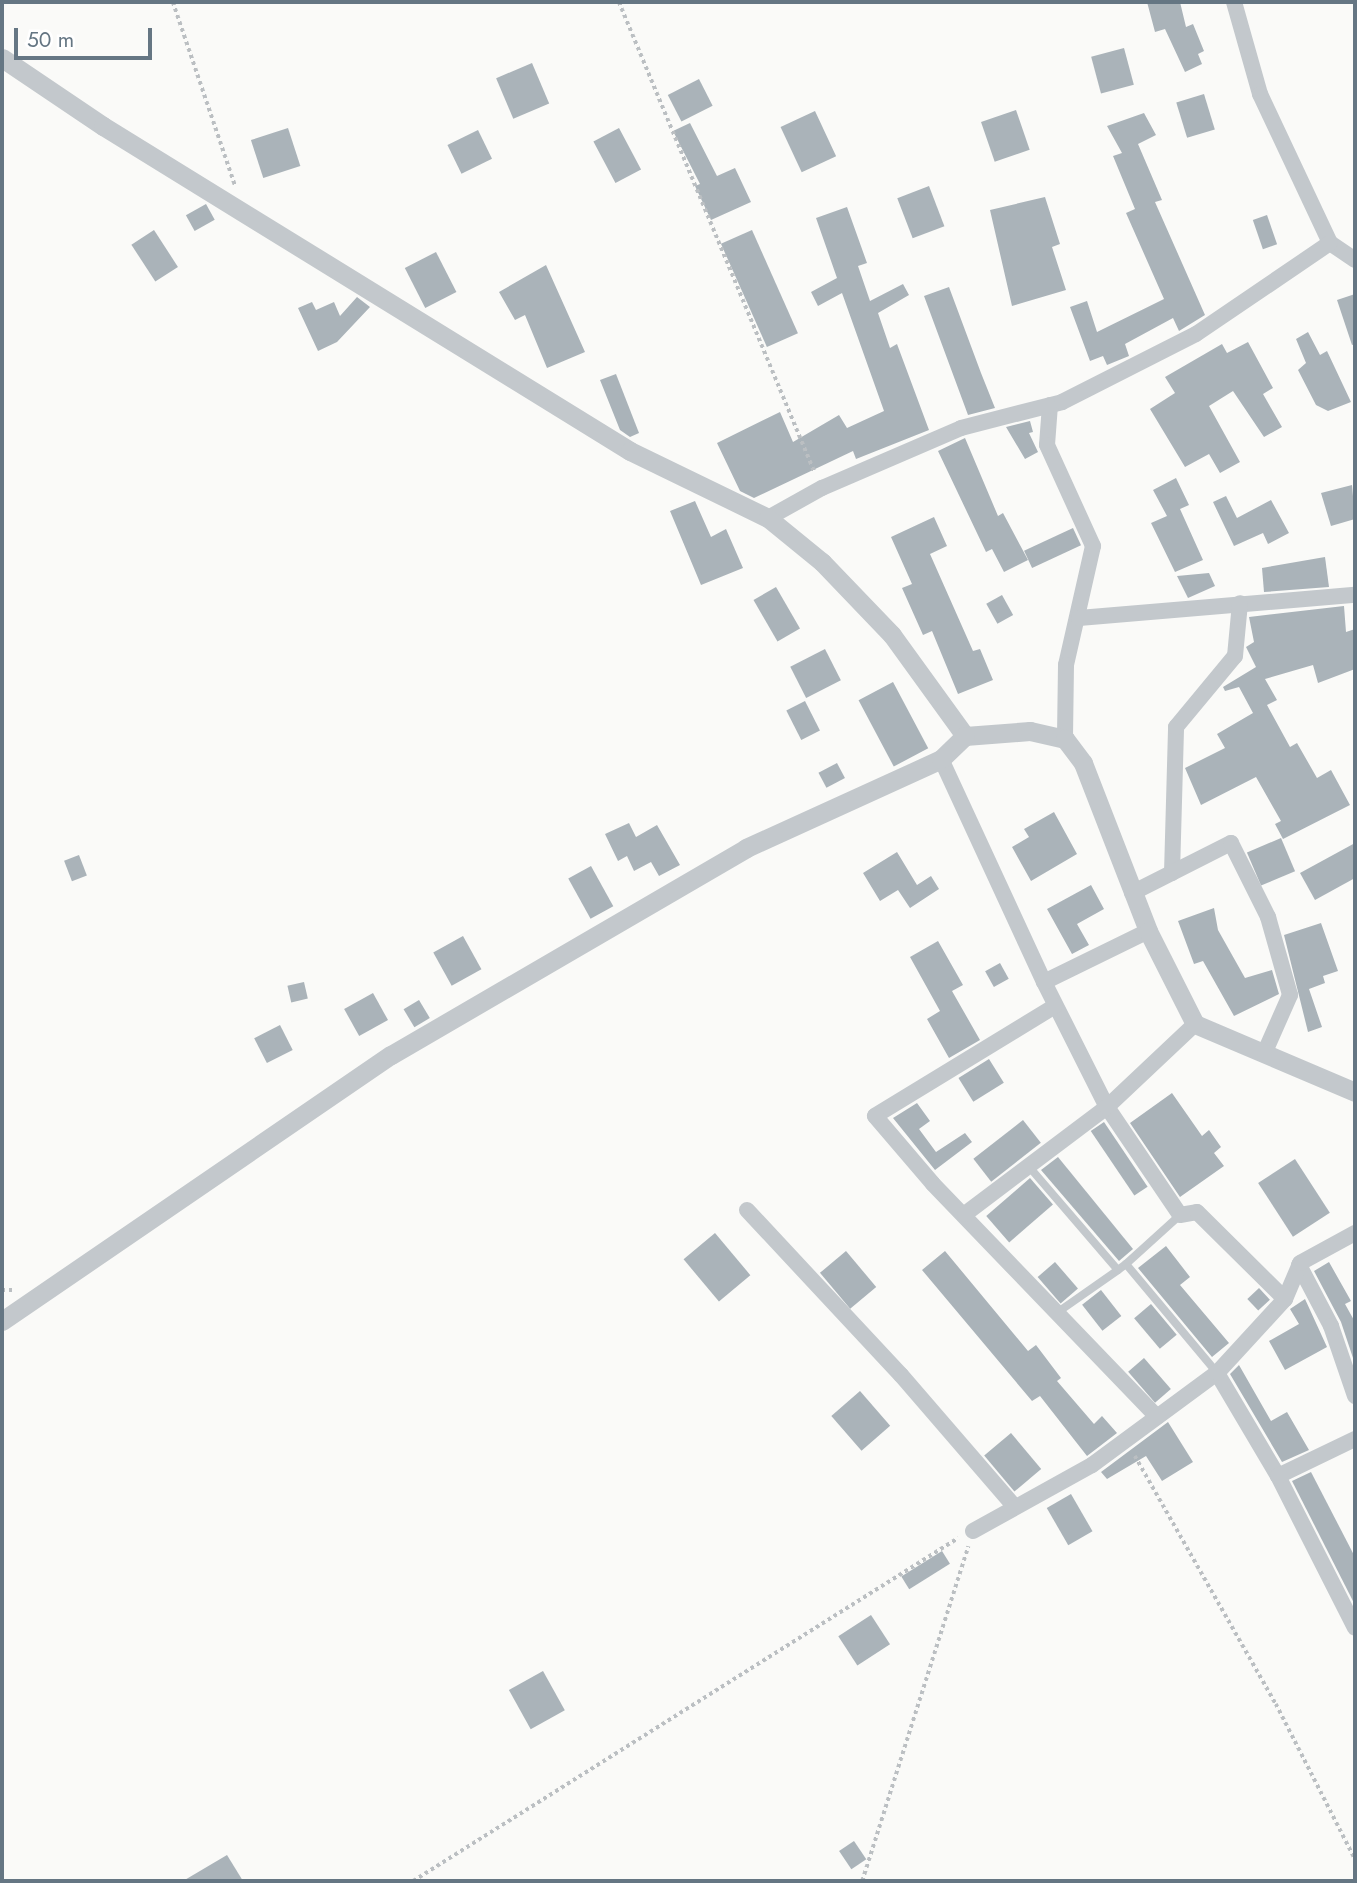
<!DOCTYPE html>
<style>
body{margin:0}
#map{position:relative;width:1357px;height:1883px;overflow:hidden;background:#fafaf8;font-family:Jost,sans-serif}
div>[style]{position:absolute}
.building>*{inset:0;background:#aab3b9;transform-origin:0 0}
.path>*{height:3.5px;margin-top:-1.75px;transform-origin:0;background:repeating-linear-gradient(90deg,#bbbfc2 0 3.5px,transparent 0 7px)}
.service>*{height:8px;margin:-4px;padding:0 4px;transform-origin:4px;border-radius:4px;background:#c3c8cc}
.minor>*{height:16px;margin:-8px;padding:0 8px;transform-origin:8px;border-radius:8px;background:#c3c8cc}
.tertiary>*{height:19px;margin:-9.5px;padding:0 9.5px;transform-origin:9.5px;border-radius:9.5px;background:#c3c8cc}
span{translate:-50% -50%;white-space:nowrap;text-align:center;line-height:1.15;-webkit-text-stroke:7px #fff;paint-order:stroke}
.frame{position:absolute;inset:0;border:4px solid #657683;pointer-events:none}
.scale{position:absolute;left:14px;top:28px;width:138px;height:32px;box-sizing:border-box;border:4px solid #657683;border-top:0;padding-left:9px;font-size:21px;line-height:24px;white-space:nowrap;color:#657683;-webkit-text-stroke:5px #fff;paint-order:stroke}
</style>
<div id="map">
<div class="building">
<div style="clip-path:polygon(1147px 2px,1180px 2px,1186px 27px,1193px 24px,1204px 51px,1198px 54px,1202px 64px,1185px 72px,1165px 29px,1155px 32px)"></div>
<div style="left:1124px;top:48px;width:38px;height:34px;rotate:75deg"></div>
<div style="left:532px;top:63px;width:44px;height:39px;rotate:67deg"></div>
<div style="left:699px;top:79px;width:30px;height:35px;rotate:63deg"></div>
<div style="left:1204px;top:94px;width:37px;height:29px;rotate:73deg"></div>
<div style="left:1016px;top:110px;width:42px;height:37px;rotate:71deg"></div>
<div style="left:815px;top:111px;width:50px;height:38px;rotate:65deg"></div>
<div style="clip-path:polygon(1144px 113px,1156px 135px,1138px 144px,1162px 200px,1155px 202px,1205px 315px,1179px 331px,1173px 318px,1125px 344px,1129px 356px,1107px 365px,1103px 356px,1090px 361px,1070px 307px,1087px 301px,1097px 332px,1164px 299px,1126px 213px,1135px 209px,1113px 156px,1122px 153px,1107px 126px)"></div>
<div style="clip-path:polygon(690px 123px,717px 176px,735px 168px,751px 202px,711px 220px,695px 186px,700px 184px,673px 131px)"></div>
<div style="left:288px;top:128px;width:40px;height:39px;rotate:72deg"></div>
<div style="left:619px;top:128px;width:47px;height:29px;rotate:62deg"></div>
<div style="left:478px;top:130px;width:32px;height:34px;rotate:64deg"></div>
<div style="left:929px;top:186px;width:43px;height:34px;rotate:69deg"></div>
<div style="clip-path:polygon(1045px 197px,1060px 244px,1052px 247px,1066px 290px,1012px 306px,990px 210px)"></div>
<div style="left:206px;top:204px;width:18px;height:23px;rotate:61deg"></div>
<div style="clip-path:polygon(847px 207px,867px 263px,858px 266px,870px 301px,903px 284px,909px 295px,878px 313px,890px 348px,897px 344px,929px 430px,856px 459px,853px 451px,754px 498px,740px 491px,717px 443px,780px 412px,793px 442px,839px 415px,847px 428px,884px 411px,842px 293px,818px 306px,811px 292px,837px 278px,816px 218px)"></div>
<div style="left:1267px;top:215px;width:31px;height:15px;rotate:71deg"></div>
<div style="left:154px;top:230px;width:44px;height:27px;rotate:57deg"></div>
<div style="left:752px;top:230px;width:113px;height:34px;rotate:66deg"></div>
<div style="left:436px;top:252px;width:45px;height:35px;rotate:63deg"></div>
<div style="clip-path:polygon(546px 265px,585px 352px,547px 368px,525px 315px,515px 320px,499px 292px)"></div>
<div style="clip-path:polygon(949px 287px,981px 373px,995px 408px,968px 415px,924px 296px)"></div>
<div style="clip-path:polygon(1355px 294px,1355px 344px,1352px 345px,1337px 300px)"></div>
<div style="clip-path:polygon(357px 297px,370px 307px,337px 342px,318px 351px,298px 308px,312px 302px,316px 310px,334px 302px,340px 316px)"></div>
<div style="clip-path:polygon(1308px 332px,1320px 355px,1327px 351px,1351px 402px,1328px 411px,1316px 405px,1298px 370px,1306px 363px,1296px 339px)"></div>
<div style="clip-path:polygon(1248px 342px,1273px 388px,1263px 394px,1282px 427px,1264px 437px,1233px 391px,1209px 406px,1240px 462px,1220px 473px,1209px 454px,1185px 467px,1150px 409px,1175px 393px,1165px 377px,1222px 344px,1227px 353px)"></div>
<div style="clip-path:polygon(616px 374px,639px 433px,630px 437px,620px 430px,600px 380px)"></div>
<div style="clip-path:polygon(1030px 421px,1033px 432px,1029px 433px,1038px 452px,1025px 459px,1006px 427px)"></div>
<div style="clip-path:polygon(965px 438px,998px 516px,1003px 513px,1028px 560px,1004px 572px,992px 549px,986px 552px,938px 451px)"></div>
<div style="clip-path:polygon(1176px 478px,1189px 505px,1180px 509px,1203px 560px,1175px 572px,1151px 523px,1167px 516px,1153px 490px)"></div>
<div style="clip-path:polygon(1352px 485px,1355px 519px,1331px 526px,1321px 493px)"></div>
<div style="clip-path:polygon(1226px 496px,1237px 518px,1271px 500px,1289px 533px,1268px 544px,1263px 533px,1234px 546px,1213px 502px)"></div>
<div style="clip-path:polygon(695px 501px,711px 537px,726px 529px,743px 568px,701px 585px,670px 511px)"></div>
<div style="clip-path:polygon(934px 517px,947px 546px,930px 554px,973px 651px,980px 649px,993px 680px,958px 694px,932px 631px,923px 635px,902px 588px,912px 584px,891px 537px)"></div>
<div style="left:1073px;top:528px;width:19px;height:54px;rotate:65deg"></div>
<div style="clip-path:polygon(1325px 557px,1329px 587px,1264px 592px,1262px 568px)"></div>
<div style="clip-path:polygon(1209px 573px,1215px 586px,1188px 598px,1177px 576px)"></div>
<div style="left:776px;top:587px;width:48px;height:26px;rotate:60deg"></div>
<div style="left:1002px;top:595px;width:23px;height:18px;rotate:61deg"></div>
<div style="clip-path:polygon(1344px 606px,1346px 632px,1355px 629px,1355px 669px,1318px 683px,1313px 665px,1265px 679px,1277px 700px,1267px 705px,1290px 747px,1297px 743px,1317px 778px,1331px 770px,1350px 805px,1283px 839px,1275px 824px,1281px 821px,1256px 777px,1201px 805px,1185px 768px,1225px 748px,1217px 734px,1253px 713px,1239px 687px,1225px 691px,1223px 687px,1256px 667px,1246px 647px,1254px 642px,1249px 617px)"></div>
<div style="left:825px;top:649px;width:35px;height:39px;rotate:63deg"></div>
<div style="left:893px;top:682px;width:75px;height:39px;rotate:62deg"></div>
<div style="left:805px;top:701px;width:33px;height:21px;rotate:63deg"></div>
<div style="left:837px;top:763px;width:17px;height:21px;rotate:62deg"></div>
<div style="clip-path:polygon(1054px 812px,1077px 854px,1031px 881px,1012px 847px,1029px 837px,1024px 829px)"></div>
<div style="clip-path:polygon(629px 823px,636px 837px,657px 825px,680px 865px,659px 876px,651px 862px,634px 871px,627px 856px,618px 861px,605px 834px)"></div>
<div style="left:1281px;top:838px;width:36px;height:37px;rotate:67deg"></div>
<div style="clip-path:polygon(1355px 843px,1355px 878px,1315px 900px,1300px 873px)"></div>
<div style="clip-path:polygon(897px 852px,917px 885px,931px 876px,939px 889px,910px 908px,898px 890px,880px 901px,863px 873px)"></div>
<div style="left:79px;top:855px;width:22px;height:16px;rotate:69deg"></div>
<div style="left:591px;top:866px;width:46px;height:26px;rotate:61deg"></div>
<div style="clip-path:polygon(1091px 885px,1104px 909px,1077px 924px,1089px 945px,1072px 954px,1047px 909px)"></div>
<div style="clip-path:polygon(1214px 908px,1218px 930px,1245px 978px,1272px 970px,1279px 994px,1234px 1016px,1203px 961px,1194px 964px,1178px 921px)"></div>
<div style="clip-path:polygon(1321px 923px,1338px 971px,1323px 976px,1325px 983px,1309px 989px,1322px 1027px,1308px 1032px,1284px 935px)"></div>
<div style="left:463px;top:936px;width:38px;height:34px;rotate:61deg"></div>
<div style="clip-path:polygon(938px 941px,963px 985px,952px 991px,980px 1040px,949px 1058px,927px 1019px,940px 1011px,910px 957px)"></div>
<div style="left:1000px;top:963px;width:18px;height:17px;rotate:61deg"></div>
<div style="left:304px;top:982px;width:17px;height:17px;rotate:77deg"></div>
<div style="left:373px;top:993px;width:31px;height:33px;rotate:61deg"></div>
<div style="left:419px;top:1000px;width:21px;height:18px;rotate:59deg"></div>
<div style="left:280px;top:1025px;width:28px;height:29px;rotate:63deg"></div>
<div style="left:989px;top:1059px;width:28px;height:36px;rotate:58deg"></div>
<div style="clip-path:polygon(1172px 1093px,1202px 1136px,1209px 1130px,1221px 1147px,1214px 1153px,1224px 1166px,1180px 1197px,1130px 1123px)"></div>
<div style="clip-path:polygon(917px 1103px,930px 1121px,919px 1129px,936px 1152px,965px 1133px,972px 1142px,935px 1170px,893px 1118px)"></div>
<div style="left:1023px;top:1120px;width:29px;height:63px;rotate:52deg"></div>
<div style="left:1104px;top:1122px;width:78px;height:16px;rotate:56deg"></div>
<div style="clip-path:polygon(1058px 1157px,1133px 1249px,1119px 1261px,1041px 1170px)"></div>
<div style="left:1295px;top:1159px;width:64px;height:44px;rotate:57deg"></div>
<div style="left:1030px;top:1178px;width:35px;height:58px;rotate:49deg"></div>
<div style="left:715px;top:1233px;width:55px;height:41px;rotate:50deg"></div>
<div style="clip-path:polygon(1166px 1246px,1190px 1277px,1180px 1285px,1229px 1343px,1212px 1357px,1138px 1268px)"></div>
<div style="left:846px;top:1251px;width:47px;height:34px;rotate:50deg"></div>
<div style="clip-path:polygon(945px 1251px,1028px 1351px,1036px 1345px,1061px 1378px,1057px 1381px,1094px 1424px,1102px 1416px,1117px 1433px,1087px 1456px,1040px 1396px,1032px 1401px,922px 1270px)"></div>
<div style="left:1055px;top:1262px;width:35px;height:23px;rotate:49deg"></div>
<div style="clip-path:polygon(1329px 1262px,1351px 1301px,1345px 1304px,1355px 1322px,1355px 1364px,1341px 1322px,1314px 1271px)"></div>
<div style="left:1259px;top:1288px;width:16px;height:16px;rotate:47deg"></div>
<div style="left:1101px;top:1290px;width:33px;height:24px;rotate:52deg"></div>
<div style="clip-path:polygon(1305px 1299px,1327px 1347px,1285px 1370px,1269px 1341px,1299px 1324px,1290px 1309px)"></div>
<div style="left:1151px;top:1304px;width:40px;height:22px;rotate:50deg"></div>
<div style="left:1144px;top:1358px;width:41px;height:21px;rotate:49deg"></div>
<div style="clip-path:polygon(1239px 1365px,1271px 1421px,1287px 1412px,1309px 1450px,1282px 1462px,1230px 1374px)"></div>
<div style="left:860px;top:1391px;width:46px;height:38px;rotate:49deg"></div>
<div style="clip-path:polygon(1168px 1422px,1193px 1462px,1162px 1481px,1146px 1456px,1107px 1479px,1101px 1472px)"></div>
<div style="left:1011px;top:1433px;width:47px;height:35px;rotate:50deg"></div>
<div style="clip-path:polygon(1311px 1472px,1355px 1557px,1355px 1605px,1292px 1481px)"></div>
<div style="left:1071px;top:1494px;width:43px;height:28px;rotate:60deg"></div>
<div style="left:942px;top:1551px;width:15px;height:48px;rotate:58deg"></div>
<div style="left:871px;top:1615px;width:35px;height:39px;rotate:57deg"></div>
<div style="left:543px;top:1671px;width:45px;height:39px;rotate:61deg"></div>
<div style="left:854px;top:1841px;width:22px;height:18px;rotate:56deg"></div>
<div style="clip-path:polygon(227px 1855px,243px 1881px,183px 1881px)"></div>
</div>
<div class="path">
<div style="left:173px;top:2px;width:193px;rotate:71.3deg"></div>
<div style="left:619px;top:2px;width:510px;rotate:67.41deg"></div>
<div style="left:2px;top:1290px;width:12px"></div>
<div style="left:1135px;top:1456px;width:285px;rotate:60.4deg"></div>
<div style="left:1276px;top:1704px;width:174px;rotate:63deg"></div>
<div style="left:413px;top:1881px;width:644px;rotate:-32.18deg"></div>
<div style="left:862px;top:1881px;width:351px;rotate:-72.4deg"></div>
</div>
<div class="service">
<div style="left:1031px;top:1169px;width:133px;rotate:49.3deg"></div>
<div style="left:1118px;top:1270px;width:10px;rotate:-37deg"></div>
<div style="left:1126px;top:1264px;width:142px;rotate:50.1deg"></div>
<div style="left:1126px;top:1264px;width:73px;rotate:-42.2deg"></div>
<div style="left:1058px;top:1312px;width:73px;rotate:-35deg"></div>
</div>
<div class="minor">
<div style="left:1234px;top:2px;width:96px;rotate:74.2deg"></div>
<div style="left:1260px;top:94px;width:165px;rotate:64.8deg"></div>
<div style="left:1330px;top:243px;width:30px;rotate:34deg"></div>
<div style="left:1050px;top:405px;width:40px;rotate:94.3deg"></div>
<div style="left:1047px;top:445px;width:111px;rotate:65.5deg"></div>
<div style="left:1093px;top:546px;width:122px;rotate:102.8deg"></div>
<div style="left:1066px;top:665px;width:74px;rotate:90.8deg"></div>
<div style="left:768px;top:518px;width:62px;rotate:-29.1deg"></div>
<div style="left:822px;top:488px;width:151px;rotate:-23.3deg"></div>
<div style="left:961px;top:428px;width:104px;rotate:-14.4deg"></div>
<div style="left:1062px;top:402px;width:150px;rotate:-26.9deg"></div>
<div style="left:1196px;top:334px;width:162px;rotate:-34.2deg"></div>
<div style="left:1079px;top:618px;width:277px;rotate:-4.8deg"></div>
<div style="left:941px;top:759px;width:246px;rotate:65.2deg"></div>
<div style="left:1044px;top:982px;width:140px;rotate:63.3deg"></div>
<div style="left:1107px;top:1107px;width:130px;rotate:55.9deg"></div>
<div style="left:1180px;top:1215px;width:17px;rotate:-10deg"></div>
<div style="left:1197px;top:1212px;width:124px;rotate:44.7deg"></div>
<div style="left:1172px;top:873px;width:146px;rotate:-88.4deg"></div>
<div style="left:1176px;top:727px;width:92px;rotate:-50.3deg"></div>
<div style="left:1235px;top:656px;width:53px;rotate:-84.6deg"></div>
<div style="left:1132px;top:893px;width:111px;rotate:-26.8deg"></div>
<div style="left:1231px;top:843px;width:83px;rotate:63.4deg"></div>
<div style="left:1268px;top:917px;width:81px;rotate:74.2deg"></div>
<div style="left:1290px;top:995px;width:64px;rotate:113.8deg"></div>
<div style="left:1044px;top:982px;width:116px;rotate:-26.1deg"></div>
<div style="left:1055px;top:1006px;width:211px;rotate:148.6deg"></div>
<div style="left:875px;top:1116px;width:89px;rotate:49.5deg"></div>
<div style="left:933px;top:1184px;width:323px;rotate:46.1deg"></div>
<div style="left:747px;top:1210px;width:226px;rotate:47deg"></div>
<div style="left:901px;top:1375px;width:173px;rotate:49.2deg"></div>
<div style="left:965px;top:1214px;width:178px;rotate:-37deg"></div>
<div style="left:1107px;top:1107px;width:121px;rotate:-43.3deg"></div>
<div style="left:1299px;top:1265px;width:69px;rotate:62.3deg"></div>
<div style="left:1331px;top:1326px;width:74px;rotate:71.1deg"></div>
<div style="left:1217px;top:1373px;width:120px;rotate:59.4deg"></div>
<div style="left:1278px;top:1476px;width:170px;rotate:63.1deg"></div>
<div style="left:1278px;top:1476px;width:85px;rotate:-25.7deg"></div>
<div style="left:973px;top:1531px;width:136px;rotate:-29deg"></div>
<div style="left:1092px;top:1465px;width:155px;rotate:-36.4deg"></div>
<div style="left:1217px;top:1373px;width:100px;rotate:-47.4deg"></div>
<div style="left:1285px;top:1299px;width:39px;rotate:-67deg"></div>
<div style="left:1300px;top:1263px;width:63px;rotate:-28.6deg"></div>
</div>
<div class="tertiary">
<div style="left:2px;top:58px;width:122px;rotate:34deg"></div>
<div style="left:103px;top:126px;width:619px;rotate:31.66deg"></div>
<div style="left:630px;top:451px;width:153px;rotate:25.9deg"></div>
<div style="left:768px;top:518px;width:70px;rotate:39.2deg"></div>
<div style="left:822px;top:562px;width:101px;rotate:46.2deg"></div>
<div style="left:892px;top:635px;width:125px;rotate:54.1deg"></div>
<div style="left:965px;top:736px;width:65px;rotate:-4.4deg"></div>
<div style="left:1030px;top:731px;width:36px;rotate:13deg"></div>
<div style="left:1065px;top:739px;width:30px;rotate:53deg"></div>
<div style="left:1083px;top:763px;width:180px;rotate:68.8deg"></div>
<div style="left:1148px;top:931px;width:104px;rotate:63.2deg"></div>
<div style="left:1195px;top:1024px;width:174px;rotate:23deg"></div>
<div style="left:2px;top:1321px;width:471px;rotate:-34.4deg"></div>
<div style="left:391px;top:1055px;width:411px;rotate:-30.2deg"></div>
<div style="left:746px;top:848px;width:214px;rotate:-24.5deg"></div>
<div style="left:941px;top:759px;width:33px;rotate:-44deg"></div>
</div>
<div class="frame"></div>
<div class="scale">50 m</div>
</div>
